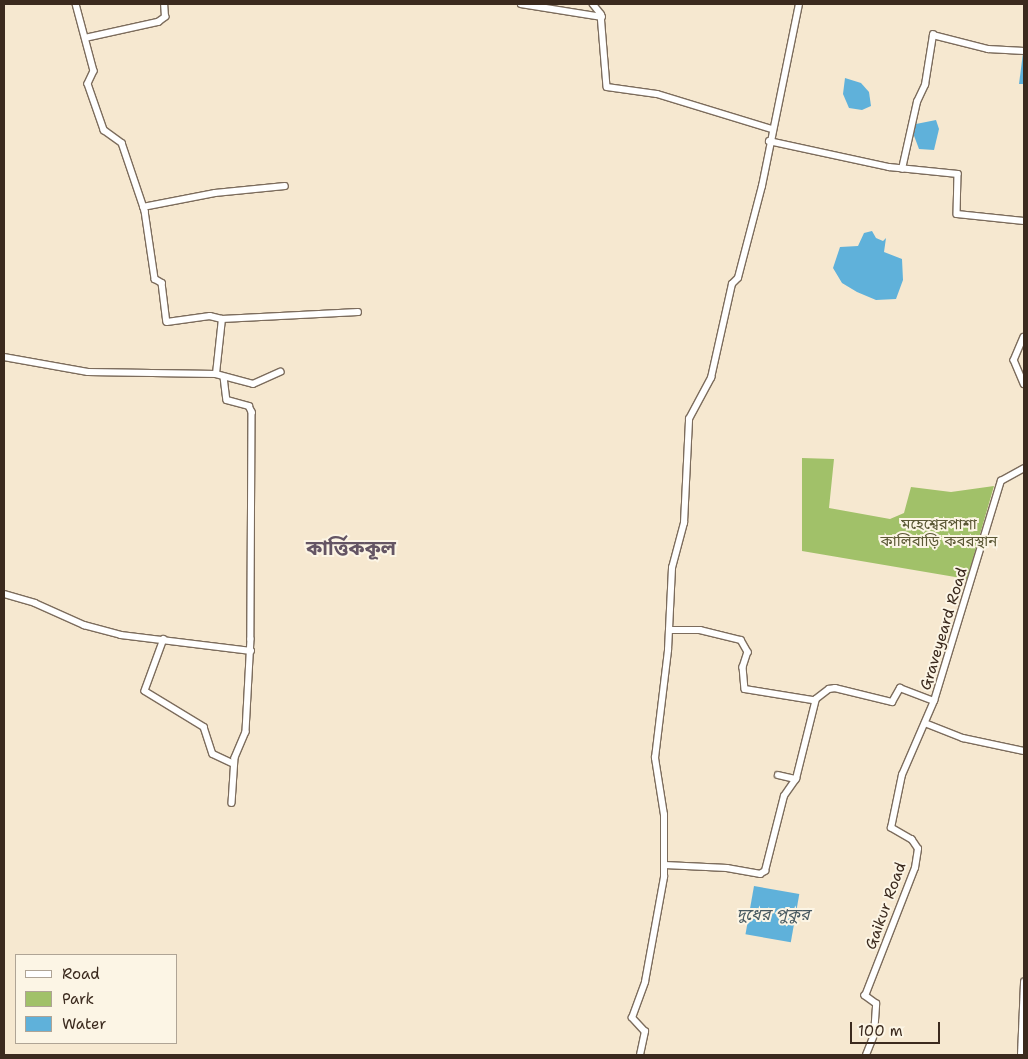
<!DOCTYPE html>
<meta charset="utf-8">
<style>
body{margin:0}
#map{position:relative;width:1028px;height:1059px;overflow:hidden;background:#f6e8d0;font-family:"Shantell Sans","Noto Sans Bengali",sans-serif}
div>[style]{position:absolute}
.green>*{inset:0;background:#a1c169}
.water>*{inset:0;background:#5fb1da;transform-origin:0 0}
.roads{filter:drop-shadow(1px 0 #7c6c5c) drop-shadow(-1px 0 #7c6c5c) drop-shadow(0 1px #7c6c5c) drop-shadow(0 -1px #7c6c5c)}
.street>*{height:5.5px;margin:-2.75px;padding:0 2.75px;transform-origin:2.75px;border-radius:2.75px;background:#fff}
span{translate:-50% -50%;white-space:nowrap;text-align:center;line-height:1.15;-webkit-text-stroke:4px #fcf5e5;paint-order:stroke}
.park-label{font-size:15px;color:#5a5734}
.street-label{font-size:15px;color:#3b2a1e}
.water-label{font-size:16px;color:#485960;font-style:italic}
.district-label{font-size:20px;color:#645564;font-weight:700}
.frame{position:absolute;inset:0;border:5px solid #3b2a1e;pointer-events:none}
.legend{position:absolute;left:15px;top:954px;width:162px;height:90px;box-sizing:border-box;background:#fcf5e5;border:1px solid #afa495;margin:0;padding:6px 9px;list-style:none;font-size:15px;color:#3b2a1e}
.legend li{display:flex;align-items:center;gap:10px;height:25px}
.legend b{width:25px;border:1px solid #afa495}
.scale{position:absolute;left:850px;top:1022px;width:90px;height:22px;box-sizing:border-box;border:2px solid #3b2a1e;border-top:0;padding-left:6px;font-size:15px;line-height:18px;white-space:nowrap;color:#3b2a1e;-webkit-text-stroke:4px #fcf5e5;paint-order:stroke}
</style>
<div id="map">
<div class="green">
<div style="clip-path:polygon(802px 458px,834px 459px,829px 508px,890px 519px,904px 513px,911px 487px,951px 492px,994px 486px,967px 579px,802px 551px)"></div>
</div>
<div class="water">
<div style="clip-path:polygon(1023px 53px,1024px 84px,1019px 84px)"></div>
<div style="clip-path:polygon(845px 78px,861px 83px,869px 92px,871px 106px,862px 110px,849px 108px,843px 94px)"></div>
<div style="clip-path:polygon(936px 120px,939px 129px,934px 150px,919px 149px,913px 133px,916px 124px)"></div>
<div style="clip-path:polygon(872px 231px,876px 238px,883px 241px,886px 238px,884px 252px,902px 259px,903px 280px,896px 299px,876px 300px,857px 292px,842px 283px,833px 268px,840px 247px,858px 246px,864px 233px)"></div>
<div style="left:754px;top:886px;width:46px;height:49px;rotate:10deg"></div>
</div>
<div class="roads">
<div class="street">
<div style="left:76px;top:4px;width:69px;rotate:75deg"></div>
<div style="left:94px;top:71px;width:14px;rotate:115deg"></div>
<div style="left:88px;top:84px;width:49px;rotate:70.8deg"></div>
<div style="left:104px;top:130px;width:22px;rotate:36deg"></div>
<div style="left:122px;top:143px;width:72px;rotate:71.3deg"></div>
<div style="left:145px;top:211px;width:69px;rotate:81.6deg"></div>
<div style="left:155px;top:279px;width:8px;rotate:30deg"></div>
<div style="left:162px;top:283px;width:39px;rotate:83deg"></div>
<div style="left:167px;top:322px;width:43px;rotate:-7.9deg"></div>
<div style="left:210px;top:316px;width:12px;rotate:14deg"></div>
<div style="left:521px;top:4px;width:82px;rotate:9.1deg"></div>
<div style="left:593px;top:4px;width:13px;rotate:51deg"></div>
<div style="left:601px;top:14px;width:73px;rotate:85.3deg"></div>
<div style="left:607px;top:87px;width:50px;rotate:8deg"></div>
<div style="left:657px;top:94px;width:120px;rotate:16.9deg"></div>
<div style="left:85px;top:38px;width:75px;rotate:-12.4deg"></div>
<div style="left:158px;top:22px;width:9px;rotate:-36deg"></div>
<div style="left:165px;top:17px;width:13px;rotate:-94deg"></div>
<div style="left:769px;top:141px;width:123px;rotate:12.2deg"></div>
<div style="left:889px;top:167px;width:69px;rotate:5.8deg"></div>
<div style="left:958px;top:174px;width:40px;rotate:91.4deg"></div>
<div style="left:957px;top:214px;width:67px;rotate:6deg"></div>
<div style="left:902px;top:169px;width:69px;rotate:-77.4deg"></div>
<div style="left:917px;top:102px;width:19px;rotate:-65deg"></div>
<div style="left:925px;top:85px;width:51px;rotate:-80.9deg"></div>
<div style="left:933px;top:35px;width:57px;rotate:14.3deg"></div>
<div style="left:988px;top:49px;width:36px;rotate:3deg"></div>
<div style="left:143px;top:207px;width:73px;rotate:-11deg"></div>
<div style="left:215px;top:193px;width:70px;rotate:-5.7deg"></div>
<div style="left:1024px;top:337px;width:25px;rotate:113deg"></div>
<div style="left:1014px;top:360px;width:26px;rotate:67deg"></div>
<div style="left:4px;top:357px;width:85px;rotate:10.1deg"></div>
<div style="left:88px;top:372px;width:128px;rotate:0.9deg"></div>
<div style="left:216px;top:374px;width:38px;rotate:15deg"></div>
<div style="left:253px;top:384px;width:30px;rotate:-24deg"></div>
<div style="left:216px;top:374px;width:55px;rotate:-83.8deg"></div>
<div style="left:222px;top:319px;width:136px;rotate:-2.9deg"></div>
<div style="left:224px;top:377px;width:23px;rotate:83deg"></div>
<div style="left:227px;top:400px;width:23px;rotate:15deg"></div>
<div style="left:249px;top:406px;width:7px;rotate:63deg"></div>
<div style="left:252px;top:412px;width:227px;rotate:90.3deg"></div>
<div style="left:251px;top:639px;width:93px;rotate:93.1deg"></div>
<div style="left:246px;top:732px;width:28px;rotate:113deg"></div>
<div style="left:235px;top:758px;width:45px;rotate:93.8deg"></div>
<div style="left:4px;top:594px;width:32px;rotate:16deg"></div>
<div style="left:35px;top:603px;width:54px;rotate:24.2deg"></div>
<div style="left:84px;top:625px;width:38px;rotate:15deg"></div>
<div style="left:121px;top:635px;width:131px;rotate:7deg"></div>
<div style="left:669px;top:630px;width:31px"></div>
<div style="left:700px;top:630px;width:42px;rotate:13.7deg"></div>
<div style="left:741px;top:640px;width:14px;rotate:60deg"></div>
<div style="left:748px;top:652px;width:16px;rotate:108deg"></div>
<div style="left:743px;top:667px;width:22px;rotate:85deg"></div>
<div style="left:745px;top:689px;width:68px;rotate:9.3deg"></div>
<div style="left:164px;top:639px;width:55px;rotate:110.1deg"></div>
<div style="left:145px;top:691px;width:69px;rotate:31.4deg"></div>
<div style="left:204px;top:727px;width:28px;rotate:72deg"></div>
<div style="left:213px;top:754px;width:23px;rotate:25deg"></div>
<div style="left:925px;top:723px;width:41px;rotate:21.5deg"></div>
<div style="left:963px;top:738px;width:62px;rotate:12deg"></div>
<div style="left:778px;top:775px;width:18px;rotate:13deg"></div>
<div style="left:665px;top:865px;width:62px;rotate:2.8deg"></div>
<div style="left:727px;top:868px;width:34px;rotate:10deg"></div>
<div style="left:760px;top:874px;width:6px;rotate:-31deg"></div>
<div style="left:765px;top:871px;width:77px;rotate:-75.8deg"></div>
<div style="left:784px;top:796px;width:21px;rotate:-55deg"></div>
<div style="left:796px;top:779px;width:82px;rotate:-76deg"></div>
<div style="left:816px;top:699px;width:16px;rotate:-38deg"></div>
<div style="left:829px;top:689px;width:6px;rotate:-9deg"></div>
<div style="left:835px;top:688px;width:59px;rotate:13.8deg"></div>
<div style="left:892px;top:702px;width:16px;rotate:-60deg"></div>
<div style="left:900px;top:688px;width:36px;rotate:21deg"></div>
<div style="left:640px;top:1055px;width:24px;rotate:-78deg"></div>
<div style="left:645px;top:1032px;width:19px;rotate:-133deg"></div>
<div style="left:632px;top:1018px;width:38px;rotate:-70deg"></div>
<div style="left:645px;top:982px;width:107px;rotate:-79.7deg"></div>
<div style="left:664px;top:877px;width:62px;rotate:-90deg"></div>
<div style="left:664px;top:815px;width:58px;rotate:-99deg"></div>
<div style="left:655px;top:758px;width:109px;rotate:-83.1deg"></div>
<div style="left:668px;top:650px;width:82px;rotate:-87.2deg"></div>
<div style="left:672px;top:568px;width:47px;rotate:-75.1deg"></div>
<div style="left:684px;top:523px;width:104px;rotate:-87.2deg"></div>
<div style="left:689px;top:419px;width:47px;rotate:-61.8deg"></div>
<div style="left:711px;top:378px;width:96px;rotate:-77.4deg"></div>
<div style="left:732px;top:284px;width:8px;rotate:-45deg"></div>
<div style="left:738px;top:278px;width:95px;rotate:-75.4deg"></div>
<div style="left:762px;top:186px;width:186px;rotate:-78.5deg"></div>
<div style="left:866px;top:1055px;width:22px;rotate:-68deg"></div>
<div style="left:874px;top:1035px;width:31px;rotate:-86deg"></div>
<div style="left:876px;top:1004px;width:14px;rotate:-144deg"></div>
<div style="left:865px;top:996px;width:137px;rotate:-68.7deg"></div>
<div style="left:915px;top:868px;width:19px;rotate:-81deg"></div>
<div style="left:918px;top:849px;width:11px;rotate:-124deg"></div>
<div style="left:912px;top:840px;width:24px;rotate:-150deg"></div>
<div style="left:891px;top:828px;width:54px;rotate:-78.3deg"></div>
<div style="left:902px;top:775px;width:81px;rotate:-66.6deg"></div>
<div style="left:934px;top:701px;width:230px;rotate:-73.1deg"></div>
<div style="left:1001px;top:481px;width:26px;rotate:-29deg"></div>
<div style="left:1021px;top:1055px;width:73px;rotate:-87.6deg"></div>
</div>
</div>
<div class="park-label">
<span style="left:939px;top:533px">মহেশ্বেরপাশা<br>কালিবাড়ি কবরস্থান</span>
</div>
<div class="street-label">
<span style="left:944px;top:629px;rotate:-73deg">Graveyeard Road</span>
<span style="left:886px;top:906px;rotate:-70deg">Gaikur Road</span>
</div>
<div class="water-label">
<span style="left:773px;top:915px">দুধের পুকুর</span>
</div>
<div class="district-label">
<span style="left:351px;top:548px">কার্ত্তিককূল</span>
</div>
<div class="frame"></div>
<ul class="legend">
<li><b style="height:6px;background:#fff"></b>Road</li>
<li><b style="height:14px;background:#a1c169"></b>Park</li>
<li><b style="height:14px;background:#5fb1da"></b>Water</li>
</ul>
<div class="scale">100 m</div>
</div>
